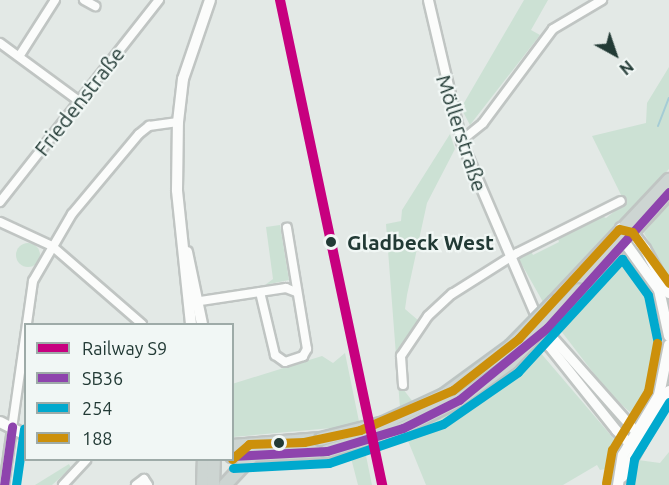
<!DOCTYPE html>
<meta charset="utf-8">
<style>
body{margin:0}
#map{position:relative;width:669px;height:485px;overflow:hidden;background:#e3e9e6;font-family:Ubuntu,sans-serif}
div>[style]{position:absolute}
.green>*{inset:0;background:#cce1d4}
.round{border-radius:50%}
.stream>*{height:2px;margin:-1px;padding:0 1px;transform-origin:1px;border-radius:1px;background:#a5ccd5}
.roads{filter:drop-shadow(2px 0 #c0c5c3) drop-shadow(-2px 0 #c0c5c3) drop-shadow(0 2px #c0c5c3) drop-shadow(0 -2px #c0c5c3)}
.minor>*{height:8px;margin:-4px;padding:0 4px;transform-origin:4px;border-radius:4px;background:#fbfcfb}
.tertiary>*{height:9px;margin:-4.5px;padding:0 4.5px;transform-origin:4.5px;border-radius:4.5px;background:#fbfcfb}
.secondary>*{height:10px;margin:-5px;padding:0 5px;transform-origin:5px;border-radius:5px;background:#fbfcfb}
.primary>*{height:12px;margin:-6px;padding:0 6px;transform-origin:6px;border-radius:6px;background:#cdd5d2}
.bridges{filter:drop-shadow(2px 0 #bcc4c2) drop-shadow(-2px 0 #bcc4c2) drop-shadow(0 2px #bcc4c2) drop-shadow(0 -2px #bcc4c2)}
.primary-bridge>*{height:12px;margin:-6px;padding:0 6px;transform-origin:6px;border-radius:6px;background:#cdd5d2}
.bus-1>*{height:9px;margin:-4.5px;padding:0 4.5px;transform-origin:4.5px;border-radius:4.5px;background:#8e44ad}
.bus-2>*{height:9px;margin:-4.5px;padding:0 4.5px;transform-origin:4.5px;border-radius:4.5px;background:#00a9ce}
.bus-3>*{height:9px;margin:-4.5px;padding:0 4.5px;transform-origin:4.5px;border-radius:4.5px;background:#cc900b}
.rail-1>*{height:10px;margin:-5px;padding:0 5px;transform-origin:5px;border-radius:5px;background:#c7007f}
.dots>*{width:16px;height:16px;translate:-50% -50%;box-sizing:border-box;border:3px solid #f1f7f5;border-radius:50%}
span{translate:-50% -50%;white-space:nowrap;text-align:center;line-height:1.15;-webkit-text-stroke:4.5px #f1f7f5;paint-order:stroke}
.street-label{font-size:21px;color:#223a35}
.stop-label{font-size:21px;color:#223a35;font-weight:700}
.left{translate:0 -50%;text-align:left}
.legend{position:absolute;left:24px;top:323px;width:210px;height:138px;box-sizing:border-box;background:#f1f7f5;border:2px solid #9eaba8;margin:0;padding:8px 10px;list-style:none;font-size:18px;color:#223a35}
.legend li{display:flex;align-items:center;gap:12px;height:30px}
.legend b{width:30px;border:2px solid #9eaba8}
.north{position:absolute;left:585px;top:24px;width:60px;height:60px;-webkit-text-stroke:4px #f1f7f5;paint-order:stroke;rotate:140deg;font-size:16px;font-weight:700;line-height:24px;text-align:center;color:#223a35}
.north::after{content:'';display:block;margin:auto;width:21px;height:27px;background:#223a35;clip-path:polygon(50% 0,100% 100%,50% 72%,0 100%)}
</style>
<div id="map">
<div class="green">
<div style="clip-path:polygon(524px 0,548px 0,531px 30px,540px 35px,470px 125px,461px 108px)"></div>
<div style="clip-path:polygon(669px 67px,669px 169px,543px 302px,517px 256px,530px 249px,533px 255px,559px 242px,557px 236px,600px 215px,606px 218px,625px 203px,592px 136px,646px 123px,647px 103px)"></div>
<div style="clip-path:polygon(450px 134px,455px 149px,427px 203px,407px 295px,405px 309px,419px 321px,397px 358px,400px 385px,413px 402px,400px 408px,386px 224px,401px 221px,402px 210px)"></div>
<div style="clip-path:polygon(669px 203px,669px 277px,644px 233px)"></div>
<div style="clip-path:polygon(280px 225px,289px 280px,265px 285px,273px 279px,266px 227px)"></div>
<div class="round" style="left:16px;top:243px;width:24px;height:24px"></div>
<div style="clip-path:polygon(622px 261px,633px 262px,648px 283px,661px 337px,656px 379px,646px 406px,634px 416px,608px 392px,558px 327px)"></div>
<div style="clip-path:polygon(539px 351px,620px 446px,611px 468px,600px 470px,597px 465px,563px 485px,426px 485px,406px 436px,478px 398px)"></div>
<div style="clip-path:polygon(345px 353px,372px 485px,358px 485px,343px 427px,233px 437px,232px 384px,322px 356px,333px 363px)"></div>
<div style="clip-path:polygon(669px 452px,669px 485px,627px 485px,638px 460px,660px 463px)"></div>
<div style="clip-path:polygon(69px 464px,71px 468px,52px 485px,35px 485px)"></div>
</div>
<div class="stream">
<div style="left:658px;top:126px;width:30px;rotate:-69deg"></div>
</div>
<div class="roads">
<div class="minor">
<div style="left:84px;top:0;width:13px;rotate:29deg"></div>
<div style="left:0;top:43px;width:98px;rotate:36.3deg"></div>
<div style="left:20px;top:55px;width:65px;rotate:-57.5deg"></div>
<div style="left:461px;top:141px;width:28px;rotate:-39deg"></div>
<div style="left:483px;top:123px;width:117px;rotate:-53.3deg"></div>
<div style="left:553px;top:29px;width:57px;rotate:-30.6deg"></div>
<div style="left:0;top:202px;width:257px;rotate:-51.8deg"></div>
<div style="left:0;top:222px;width:57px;rotate:24.8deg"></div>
<div style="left:52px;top:246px;width:119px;rotate:40.9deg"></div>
<div style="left:260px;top:292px;width:65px;rotate:76.6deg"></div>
<div style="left:275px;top:355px;width:12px;rotate:35deg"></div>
<div style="left:285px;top:362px;width:19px;rotate:-18deg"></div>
<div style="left:303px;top:356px;width:8px;rotate:-60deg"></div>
<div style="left:307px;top:349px;width:123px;rotate:-99.4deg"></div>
<div style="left:194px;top:302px;width:93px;rotate:-8.7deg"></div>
<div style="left:286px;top:288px;width:11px;rotate:22deg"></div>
<div style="left:403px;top:385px;width:29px;rotate:-94deg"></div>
<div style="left:401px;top:356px;width:48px;rotate:-56deg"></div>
<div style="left:428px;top:316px;width:33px;rotate:-43deg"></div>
<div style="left:452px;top:294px;width:77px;rotate:-32.2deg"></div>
<div style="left:517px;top:253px;width:116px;rotate:-26.6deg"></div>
<div style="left:4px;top:485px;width:206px;rotate:-81.9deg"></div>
<div style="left:33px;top:281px;width:78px;rotate:-59.8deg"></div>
<div style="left:72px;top:214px;width:104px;rotate:-50.1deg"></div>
<div style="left:139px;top:134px;width:13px;rotate:-39deg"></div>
<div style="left:149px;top:126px;width:29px;rotate:-8deg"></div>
<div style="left:63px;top:485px;width:34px;rotate:-47deg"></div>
<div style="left:136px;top:485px;width:10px;rotate:-37deg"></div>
<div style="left:144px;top:479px;width:7px;rotate:56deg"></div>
</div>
<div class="tertiary">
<div style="left:428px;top:0;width:145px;rotate:76.8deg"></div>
<div style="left:461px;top:141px;width:223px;rotate:66.8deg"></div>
<div style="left:549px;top:346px;width:107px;rotate:51.4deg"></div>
<div style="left:616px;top:430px;width:18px;rotate:45deg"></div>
<div style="left:629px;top:443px;width:11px;rotate:5deg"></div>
<div style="left:640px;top:444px;width:11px;rotate:-105deg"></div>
<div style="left:637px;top:433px;width:143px;rotate:-131.6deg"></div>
</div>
<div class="secondary">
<div style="left:187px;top:252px;width:74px;rotate:78.2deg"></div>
<div style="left:669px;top:293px;width:50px;rotate:-118.6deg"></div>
<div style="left:645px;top:249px;width:23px;rotate:-128deg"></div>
<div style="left:631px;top:231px;width:10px;rotate:-163deg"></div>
<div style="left:621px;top:228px;width:12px;rotate:81deg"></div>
<div style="left:623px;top:240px;width:62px;rotate:54.2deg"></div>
<div style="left:659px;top:290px;width:47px;rotate:77.7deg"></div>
<div style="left:191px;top:324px;width:135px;rotate:-96deg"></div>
<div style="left:177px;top:190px;width:68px;rotate:-89.2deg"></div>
<div style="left:178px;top:122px;width:43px;rotate:-83.4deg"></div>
<div style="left:183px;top:79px;width:83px;rotate:-71.1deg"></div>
<div style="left:0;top:422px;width:29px;rotate:27deg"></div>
<div style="left:622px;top:477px;width:98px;rotate:-61.3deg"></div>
<div style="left:618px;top:485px;width:30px;rotate:-81deg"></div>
<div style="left:623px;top:455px;width:70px;rotate:-59deg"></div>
<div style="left:659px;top:395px;width:51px;rotate:-78.7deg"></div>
</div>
<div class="primary">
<div style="left:579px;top:290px;width:133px;rotate:-47.4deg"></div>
<div style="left:554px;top:302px;width:168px;rotate:-46.7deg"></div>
<div style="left:232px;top:446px;width:89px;rotate:-4.5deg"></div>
<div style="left:232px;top:456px;width:95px;rotate:-3deg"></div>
<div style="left:203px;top:485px;width:25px;rotate:-88deg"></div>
<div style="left:213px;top:485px;width:25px;rotate:-88deg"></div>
<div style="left:225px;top:485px;width:40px;rotate:-47deg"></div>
</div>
</div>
<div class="bridges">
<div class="primary-bridge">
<div style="left:321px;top:439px;width:65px;rotate:-14.3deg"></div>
<div style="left:384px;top:423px;width:66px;rotate:-25deg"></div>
<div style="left:444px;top:395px;width:83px;rotate:-36.2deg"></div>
<div style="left:511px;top:346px;width:62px;rotate:-45.7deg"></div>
<div style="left:327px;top:451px;width:79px;rotate:-16.8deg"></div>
<div style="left:403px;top:428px;width:63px;rotate:-26.6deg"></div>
<div style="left:459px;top:400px;width:63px;rotate:-36deg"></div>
<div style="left:510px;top:363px;width:100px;rotate:-46.6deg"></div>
</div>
</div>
<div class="bus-1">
<div style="left:232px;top:456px;width:95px;rotate:-3deg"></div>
<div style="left:327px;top:451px;width:79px;rotate:-16.8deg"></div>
<div style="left:403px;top:428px;width:63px;rotate:-26.6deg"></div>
<div style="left:459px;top:400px;width:114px;rotate:-39.3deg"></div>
<div style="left:547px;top:328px;width:183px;rotate:-48.1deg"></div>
<div style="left:4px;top:485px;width:59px;rotate:-82.1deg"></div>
</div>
<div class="bus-2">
<div style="left:233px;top:468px;width:96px;rotate:-3deg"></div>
<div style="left:329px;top:463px;width:120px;rotate:-18.9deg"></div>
<div style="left:443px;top:424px;width:91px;rotate:-34.7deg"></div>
<div style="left:518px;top:372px;width:154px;rotate:-47.4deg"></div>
<div style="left:622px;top:259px;width:44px;rotate:54.2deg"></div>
<div style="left:648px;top:295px;width:45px;rotate:78.4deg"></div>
<div style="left:16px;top:485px;width:57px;rotate:-81.9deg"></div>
<div style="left:630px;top:485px;width:26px;rotate:-81deg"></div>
<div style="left:634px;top:459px;width:67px;rotate:-58.4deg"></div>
</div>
<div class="bus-3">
<div style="left:232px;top:459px;width:23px;rotate:-41deg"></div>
<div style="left:249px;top:444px;width:55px;rotate:-2.1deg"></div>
<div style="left:304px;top:442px;width:57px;rotate:-12.1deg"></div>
<div style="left:360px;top:430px;width:101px;rotate:-23.3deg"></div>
<div style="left:453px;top:390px;width:83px;rotate:-38.1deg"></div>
<div style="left:518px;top:339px;width:149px;rotate:-47.4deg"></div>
<div style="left:619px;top:229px;width:13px;rotate:13deg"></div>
<div style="left:632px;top:232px;width:63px;rotate:54deg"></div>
<div style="left:606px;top:483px;width:34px;rotate:-80deg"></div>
<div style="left:612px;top:450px;width:69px;rotate:-58.6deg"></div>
<div style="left:648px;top:391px;width:49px;rotate:-79.4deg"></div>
</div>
<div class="rail-1">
<div style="left:280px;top:0;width:496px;rotate:78.1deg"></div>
</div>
<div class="dots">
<div style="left:331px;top:242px;background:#223a35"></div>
<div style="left:279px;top:443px;background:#223a35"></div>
</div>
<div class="street-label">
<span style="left:79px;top:101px;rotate:-52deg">Friedenstraße</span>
<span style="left:462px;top:133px;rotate:72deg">Möllerstraße</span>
</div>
<div class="stop-label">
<span class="left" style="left:347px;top:242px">Gladbeck West</span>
</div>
<ul class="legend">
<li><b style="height:8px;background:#c7007f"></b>Railway S9</li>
<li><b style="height:8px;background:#8e44ad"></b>SB36</li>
<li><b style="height:8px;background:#00a9ce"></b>254</li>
<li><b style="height:8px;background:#cc900b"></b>188</li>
</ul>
<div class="north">N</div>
</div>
